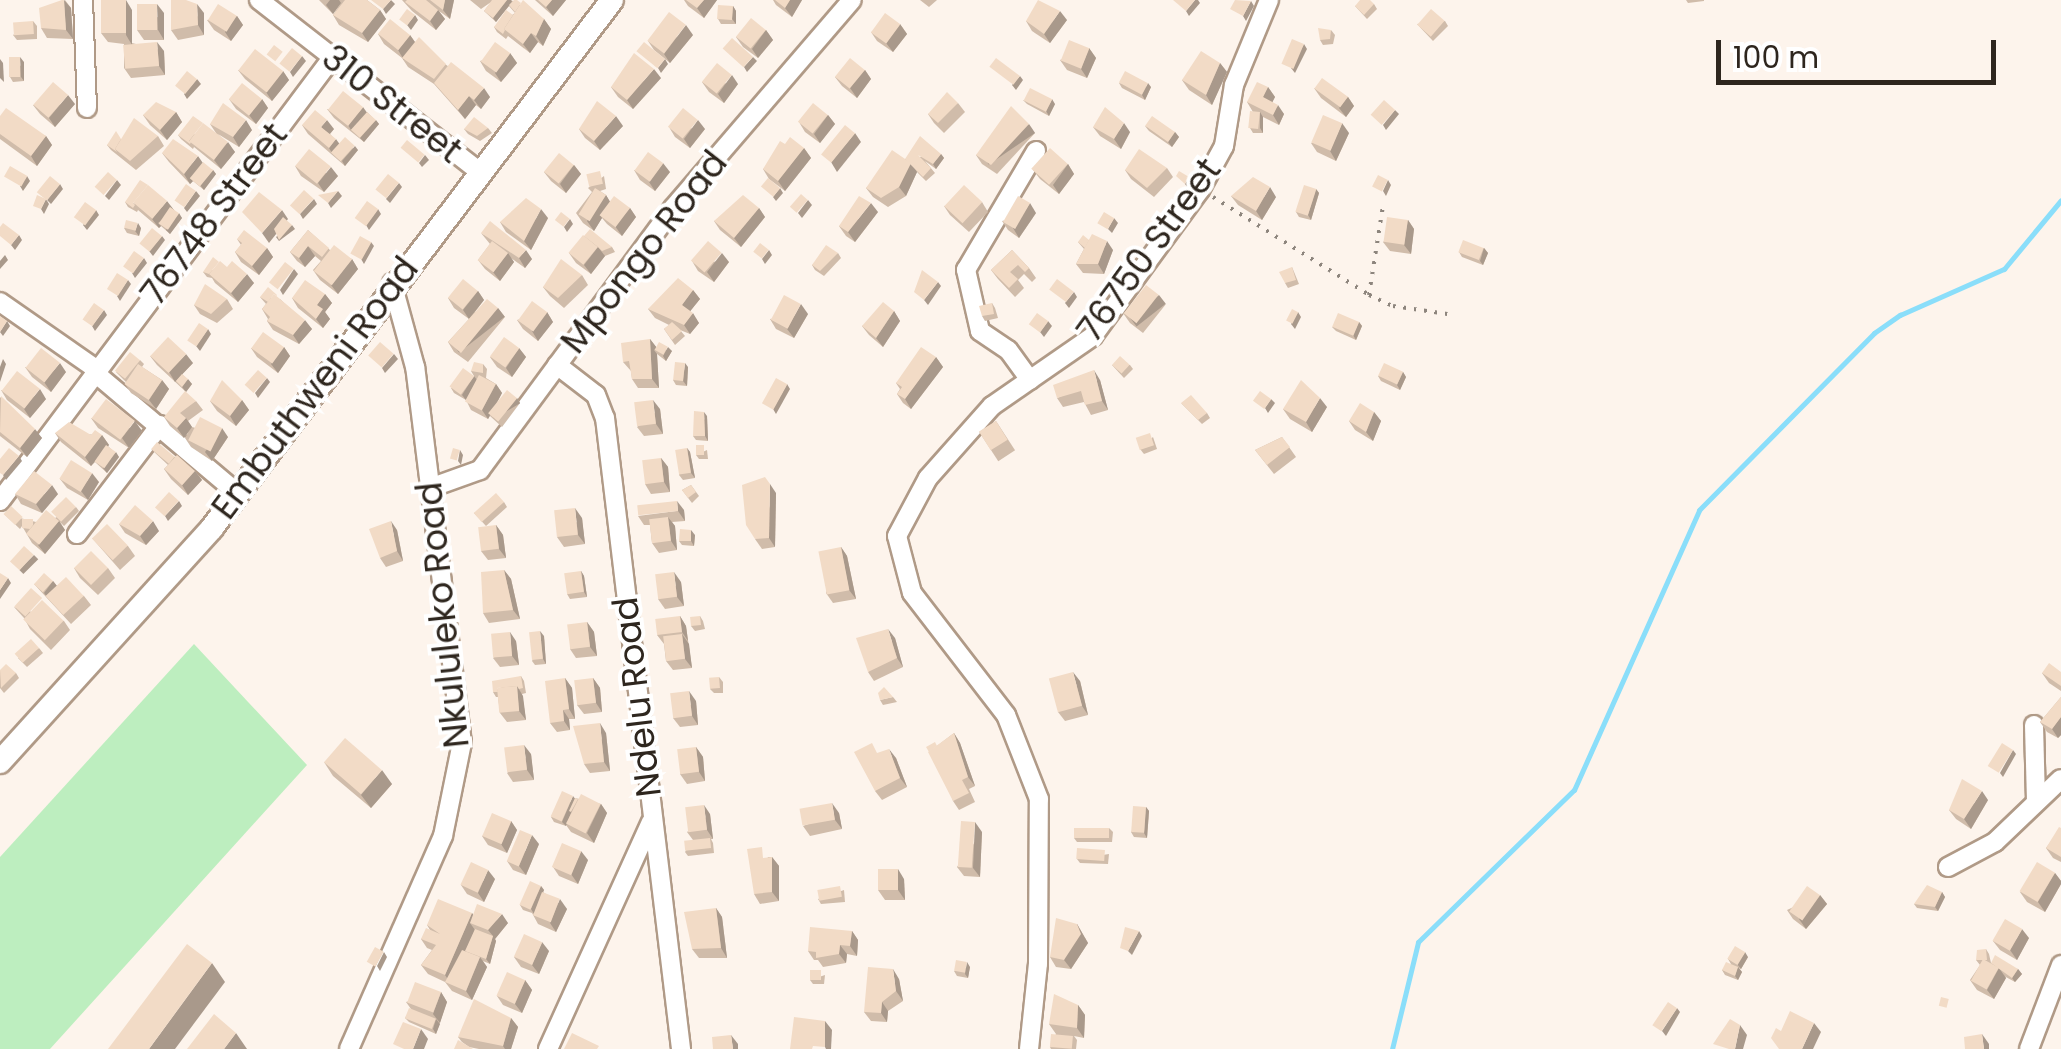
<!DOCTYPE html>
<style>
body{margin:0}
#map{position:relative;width:2061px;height:1049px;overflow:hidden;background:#fdf4ec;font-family:Poppins,sans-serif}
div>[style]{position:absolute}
.green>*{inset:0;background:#bdeebf}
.stream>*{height:5px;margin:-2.5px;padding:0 2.5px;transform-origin:2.5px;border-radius:2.5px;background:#8adefa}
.path>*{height:4px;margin-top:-2px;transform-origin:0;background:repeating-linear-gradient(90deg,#8d857d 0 2.5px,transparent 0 10.5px)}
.roads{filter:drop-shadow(2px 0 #b09a87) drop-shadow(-2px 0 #b09a87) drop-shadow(0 2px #b09a87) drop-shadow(0 -2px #b09a87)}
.minor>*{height:18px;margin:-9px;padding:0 9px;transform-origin:9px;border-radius:9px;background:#fff}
.tertiary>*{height:22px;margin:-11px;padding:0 11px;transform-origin:11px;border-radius:11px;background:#fff}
.wall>*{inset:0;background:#d0bcaa;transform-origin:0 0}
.shaded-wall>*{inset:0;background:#a9998b;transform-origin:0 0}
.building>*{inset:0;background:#f2dbc6;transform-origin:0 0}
span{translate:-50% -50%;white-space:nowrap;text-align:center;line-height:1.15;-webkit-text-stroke:8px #fff;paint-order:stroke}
.street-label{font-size:35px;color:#2e261e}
.scale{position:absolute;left:1716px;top:40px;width:280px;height:45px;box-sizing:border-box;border:5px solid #2e261e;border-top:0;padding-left:12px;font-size:30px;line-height:35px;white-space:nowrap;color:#2e261e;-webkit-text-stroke:8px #fff;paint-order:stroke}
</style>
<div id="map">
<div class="green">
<div style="clip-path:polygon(194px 644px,307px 765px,50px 1049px,0 1049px,0 857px)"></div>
</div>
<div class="stream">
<div style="left:1392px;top:1049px;width:110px;rotate:-76.3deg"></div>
<div style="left:1418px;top:942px;width:218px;rotate:-44.3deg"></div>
<div style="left:1574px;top:790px;width:307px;rotate:-65.9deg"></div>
<div style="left:1699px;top:510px;width:249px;rotate:-45.3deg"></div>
<div style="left:1874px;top:333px;width:32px;rotate:-35deg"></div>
<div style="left:1900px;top:315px;width:114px;rotate:-23.9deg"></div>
<div style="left:2004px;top:269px;width:89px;rotate:-50.4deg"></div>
</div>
<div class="path">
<div style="left:1213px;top:197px;width:184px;rotate:32.1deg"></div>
<div style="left:1369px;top:295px;width:26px;rotate:25deg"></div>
<div style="left:1393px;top:306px;width:55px;rotate:8.4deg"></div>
<div style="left:1369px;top:295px;width:90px;rotate:-81.1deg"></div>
</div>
<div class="roads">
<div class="minor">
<div style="left:83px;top:0;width:108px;rotate:87.9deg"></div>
<div style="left:259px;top:0;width:279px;rotate:37.9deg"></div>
<div style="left:0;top:302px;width:117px;rotate:34.9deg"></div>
<div style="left:557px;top:365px;width:49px;rotate:37.6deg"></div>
<div style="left:596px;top:395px;width:25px;rotate:69deg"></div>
<div style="left:605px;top:418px;width:636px;rotate:83.13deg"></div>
<div style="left:94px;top:372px;width:187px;rotate:40.2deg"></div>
<div style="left:1030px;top:380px;width:37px;rotate:-126deg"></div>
<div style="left:1008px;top:350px;width:34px;rotate:-146deg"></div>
<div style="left:980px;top:331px;width:63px;rotate:-102.9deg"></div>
<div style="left:966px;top:270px;width:138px;rotate:-59.5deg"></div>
<div style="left:430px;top:488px;width:53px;rotate:-19.8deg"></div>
<div style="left:480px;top:470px;width:325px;rotate:-53.6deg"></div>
<div style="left:673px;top:208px;width:274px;rotate:-49.3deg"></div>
<div style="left:0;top:501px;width:554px;rotate:-53.15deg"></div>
<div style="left:77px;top:534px;width:137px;rotate:-52.7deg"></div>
<div style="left:2034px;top:725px;width:76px;rotate:88.5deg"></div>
<div style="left:1948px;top:867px;width:53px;rotate:-28deg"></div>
<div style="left:1995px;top:842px;width:91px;rotate:-43.7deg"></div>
<div style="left:349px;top:1049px;width:233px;rotate:-66.2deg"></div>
<div style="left:443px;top:836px;width:95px;rotate:-78.5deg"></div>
<div style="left:462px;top:743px;width:379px;rotate:-97.1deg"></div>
<div style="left:415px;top:367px;width:87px;rotate:-105.3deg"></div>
<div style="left:548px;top:1049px;width:249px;rotate:-65.6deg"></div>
<div style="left:1029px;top:1049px;width:85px;rotate:-84deg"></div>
<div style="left:1038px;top:964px;width:165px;rotate:-89.7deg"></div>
<div style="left:1039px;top:799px;width:90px;rotate:-111.4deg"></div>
<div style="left:1006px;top:715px;width:154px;rotate:-127.6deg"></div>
<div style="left:912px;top:593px;width:59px;rotate:-104.7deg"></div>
<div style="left:897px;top:536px;width:66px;rotate:-61.9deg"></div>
<div style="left:928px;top:478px;width:96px;rotate:-48.4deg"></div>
<div style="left:992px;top:406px;width:123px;rotate:-34.7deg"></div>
<div style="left:1093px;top:336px;width:181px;rotate:-53.8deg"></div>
<div style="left:1200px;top:190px;width:50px;rotate:-61.4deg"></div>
<div style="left:1224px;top:146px;width:62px;rotate:-80.7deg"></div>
<div style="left:1234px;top:85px;width:92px;rotate:-67.6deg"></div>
<div style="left:2029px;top:1049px;width:90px;rotate:-69.1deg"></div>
</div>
<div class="tertiary">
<div style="left:0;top:762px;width:316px;rotate:-47.8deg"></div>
<div style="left:212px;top:528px;width:662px;rotate:-52.85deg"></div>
</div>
</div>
<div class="wall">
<div style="clip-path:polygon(65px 0,71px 8px,73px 39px,47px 38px,41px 28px)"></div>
<div style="clip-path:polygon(319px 0,367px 0,380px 10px,386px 19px,368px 42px,339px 25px,333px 15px,341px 3px,333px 14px)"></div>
<div style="clip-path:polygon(402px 0,454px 0,450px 19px,439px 11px,445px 19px,436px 30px,412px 11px)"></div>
<div style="clip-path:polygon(470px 0,511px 0,544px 19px,551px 29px,543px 46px,538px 42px,530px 53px,508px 36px,506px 39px,497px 32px,494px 27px,515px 13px,509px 6px,496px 22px,484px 11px,491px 2px,481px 9px)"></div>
<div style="clip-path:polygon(535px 0,566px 0,553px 16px)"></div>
<div style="clip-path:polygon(684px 0,717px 0,704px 18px,688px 6px)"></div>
<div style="clip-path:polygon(773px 0,802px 0,792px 17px,776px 5px)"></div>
<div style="clip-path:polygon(920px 0,937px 0,929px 7px)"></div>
<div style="clip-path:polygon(1686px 0,1704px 0,1704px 1px,1688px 3px)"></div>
<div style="clip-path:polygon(1374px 4px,1377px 9px,1367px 19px,1355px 6px)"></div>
<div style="clip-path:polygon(733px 6px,736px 11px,736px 24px,721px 24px,718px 19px)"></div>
<div style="clip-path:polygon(132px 10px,132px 43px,164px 51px,165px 75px,131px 78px,124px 68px,124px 44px,108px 42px,101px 33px)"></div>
<div style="clip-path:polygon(164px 13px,164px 40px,144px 40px,137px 30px)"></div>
<div style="clip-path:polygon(204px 13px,204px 35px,178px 40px,171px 30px)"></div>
<div style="clip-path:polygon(237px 16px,243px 25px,231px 41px,214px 30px,207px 20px)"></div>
<div style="clip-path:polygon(1067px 20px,1050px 43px,1032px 31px,1026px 21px)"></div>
<div style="clip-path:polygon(33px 21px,37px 26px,37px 39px,17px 40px,13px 35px)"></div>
<div style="clip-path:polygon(1445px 21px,1448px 26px,1433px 41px,1417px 24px)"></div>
<div style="clip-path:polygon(900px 24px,907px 34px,893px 52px,877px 41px,871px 32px)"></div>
<div style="clip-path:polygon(766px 30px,773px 40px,758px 58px,743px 47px,736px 37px)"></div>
<div style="clip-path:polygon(1331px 30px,1335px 35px,1333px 44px,1323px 45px,1320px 40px)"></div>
<div style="clip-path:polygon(378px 34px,410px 35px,415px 42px,490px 97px,481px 109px,476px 105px,465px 119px,434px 84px,408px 67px,402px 58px,384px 44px)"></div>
<div style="clip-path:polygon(693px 35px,670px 63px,654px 50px,648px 41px)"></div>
<div style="clip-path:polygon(1089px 48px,1096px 58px,1087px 78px,1067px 70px,1060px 60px)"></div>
<div style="clip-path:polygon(510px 53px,517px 63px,501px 82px,486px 71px,480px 61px)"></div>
<div style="clip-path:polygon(24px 62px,24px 81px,13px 82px,10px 77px)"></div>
<div style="clip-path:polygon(1220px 63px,1227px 72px,1212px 105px,1189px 90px,1182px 80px)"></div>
<div style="clip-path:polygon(238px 70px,283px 71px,289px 80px,272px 101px,245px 79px)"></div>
<div style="clip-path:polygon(865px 70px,871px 79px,857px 98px,842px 86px,835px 77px)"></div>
<div style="clip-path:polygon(661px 78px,633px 109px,618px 97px,611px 87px)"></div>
<div style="clip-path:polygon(702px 82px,738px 84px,724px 103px,709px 92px)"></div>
<div style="clip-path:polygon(1119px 83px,1151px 87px,1145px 100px,1122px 88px)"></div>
<div style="clip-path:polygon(1268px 87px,1275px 97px,1272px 102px,1284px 114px,1279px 125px,1263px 117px,1263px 133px,1253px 133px,1250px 128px,1253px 112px,1247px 102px)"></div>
<div style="clip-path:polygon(1314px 88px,1348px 97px,1354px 106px,1346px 117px,1321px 98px)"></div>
<div style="clip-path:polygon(229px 99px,262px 99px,268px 108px,256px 124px,236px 109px)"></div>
<div style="clip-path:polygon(1023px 100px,1055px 104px,1049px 116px,1027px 104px)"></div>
<div style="clip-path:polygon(958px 103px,965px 112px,944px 133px,934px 123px,928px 114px)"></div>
<div style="clip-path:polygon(75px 104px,55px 127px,40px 114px,33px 105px)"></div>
<div style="clip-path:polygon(327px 109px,367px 112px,379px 124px,364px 142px,334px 118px)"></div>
<div style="clip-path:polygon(176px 112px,182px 122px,167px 140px,150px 125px,143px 115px)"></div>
<div style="clip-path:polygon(828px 115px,835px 124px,820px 143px,805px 132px,799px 122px)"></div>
<div style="clip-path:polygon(0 116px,46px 136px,52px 145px,37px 166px,0 139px)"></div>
<div style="clip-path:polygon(210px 124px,252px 130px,239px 147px,218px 134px,235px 152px,221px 169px,194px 147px,193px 149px,181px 139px,178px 135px,216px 133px)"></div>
<div style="clip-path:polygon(302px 125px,334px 129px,330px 134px,339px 144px,358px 150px,345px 166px,308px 134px)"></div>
<div style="clip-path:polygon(623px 126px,600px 150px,585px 138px,579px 129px)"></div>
<div style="clip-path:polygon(1145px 126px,1175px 132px,1179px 137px,1172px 147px,1149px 131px)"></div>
<div style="clip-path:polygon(669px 127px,705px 129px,690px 148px,675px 137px)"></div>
<div style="clip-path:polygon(1093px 127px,1130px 132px,1121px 149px,1100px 136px)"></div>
<div style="clip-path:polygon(488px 128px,492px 133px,480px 141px,468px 134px,464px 129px)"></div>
<div style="clip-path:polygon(1035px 133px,997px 174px,982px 164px,976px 155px)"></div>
<div style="clip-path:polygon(1349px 133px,1336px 161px,1317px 152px,1311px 143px)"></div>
<div style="clip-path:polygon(158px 136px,164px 146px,136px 170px,111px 150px,107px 145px,121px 139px)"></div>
<div style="clip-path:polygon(804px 148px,811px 158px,785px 191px,769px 179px,763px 169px)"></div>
<div style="clip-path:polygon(162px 153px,213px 170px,216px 174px,204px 190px,193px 181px,190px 184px,169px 162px)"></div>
<div style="clip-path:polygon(941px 154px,944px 158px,936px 169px,925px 161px,935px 173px,926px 181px,917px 172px,906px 196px,888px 207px,873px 197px,866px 188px,905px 159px)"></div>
<div style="clip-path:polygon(1068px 164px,1074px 174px,1059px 194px,1040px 179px,1033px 170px)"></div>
<div style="clip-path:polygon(574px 165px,581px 174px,566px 193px,551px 181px,544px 172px)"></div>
<div style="clip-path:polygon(295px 166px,338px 176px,324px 192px,301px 176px)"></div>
<div style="clip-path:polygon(1167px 168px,1173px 177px,1154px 197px,1131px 179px,1125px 170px)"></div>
<div style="clip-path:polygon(634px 170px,670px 172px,655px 191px,640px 180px)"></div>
<div style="clip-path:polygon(604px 176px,606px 189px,600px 191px,606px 195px,610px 202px,630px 208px,636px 217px,622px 236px,607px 224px,602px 218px,594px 231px,583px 223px,576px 213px,592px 192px,588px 188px)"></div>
<div style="clip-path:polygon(1316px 189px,1319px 193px,1311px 220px,1299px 217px,1296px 212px)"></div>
<div style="clip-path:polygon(1231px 196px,1276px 197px,1262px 220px,1238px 205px)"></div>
<div style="clip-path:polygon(125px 202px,173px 209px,182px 218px,170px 234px,161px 226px,159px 228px,138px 210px,137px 212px,128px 207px)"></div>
<div style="clip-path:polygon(982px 202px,988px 212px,969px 232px,950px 215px,944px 206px)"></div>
<div style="clip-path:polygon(759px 208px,765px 217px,741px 247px,720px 230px,714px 221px)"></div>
<div style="clip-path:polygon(878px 212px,855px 242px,846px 236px,839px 226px)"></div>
<div style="clip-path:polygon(1036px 213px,1019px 238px,1008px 230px,1002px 221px)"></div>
<div style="clip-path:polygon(548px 218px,531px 250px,506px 232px,500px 222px)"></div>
<div style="clip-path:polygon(1408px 220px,1414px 229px,1411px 254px,1390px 251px,1383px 242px)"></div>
<div style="clip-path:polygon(124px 228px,141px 228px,139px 236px,127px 233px)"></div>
<div style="clip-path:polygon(308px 230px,330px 250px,352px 259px,358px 269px,338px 294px,320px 280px,313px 270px,321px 261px,315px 256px,305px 267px,297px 261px,290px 252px)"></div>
<div style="clip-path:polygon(481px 233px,532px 259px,525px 268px,511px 258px,514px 262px,500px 281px,485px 269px,478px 260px,490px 244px)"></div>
<div style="clip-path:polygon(584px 236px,612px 247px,615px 252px,605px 256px,591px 274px,576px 263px,569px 253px)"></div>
<div style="clip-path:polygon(237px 239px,267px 248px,273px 257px,259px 275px,241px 262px,235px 252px,241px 245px)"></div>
<div style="clip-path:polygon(1089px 240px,1113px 250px,1104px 274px,1083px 273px,1076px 264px,1084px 249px,1078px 242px)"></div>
<div style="clip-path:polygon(1484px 248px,1488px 253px,1483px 265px,1462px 257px,1459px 252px)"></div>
<div style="clip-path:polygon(1012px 250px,1029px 268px,1036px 278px,1032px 282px,1024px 274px,1018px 280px,1024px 288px,1015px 297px,998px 279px,991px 270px)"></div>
<div style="clip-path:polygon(838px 253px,841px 258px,824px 276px,815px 270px,812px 265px)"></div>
<div style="clip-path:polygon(692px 261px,729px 262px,714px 282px,698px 271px)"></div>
<div style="clip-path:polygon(227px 267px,254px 283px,238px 302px,215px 283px,212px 278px,207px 277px,203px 272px)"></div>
<div style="clip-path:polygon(1292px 267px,1299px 284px,1288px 288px,1285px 283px)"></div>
<div style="clip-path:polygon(582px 275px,588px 285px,564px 308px,550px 296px,543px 287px)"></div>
<div style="clip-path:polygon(693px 290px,700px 299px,690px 311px,699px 323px,690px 334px,680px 330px,685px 336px,675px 345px,664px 329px,669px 325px,655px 318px,648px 309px)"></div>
<div style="clip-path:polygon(478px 291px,484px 300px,475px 312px,498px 308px,505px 317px,468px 362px,454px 352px,448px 342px,469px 319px,454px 308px,448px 298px)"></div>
<div style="clip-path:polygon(325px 294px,332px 303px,325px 312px,330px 319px,323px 328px,298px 308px,292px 298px)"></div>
<div style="clip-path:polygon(260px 297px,280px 299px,312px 329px,299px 344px,273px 330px,267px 321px,268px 319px,262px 309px,266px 304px)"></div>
<div style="clip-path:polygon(227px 299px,233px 309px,217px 323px,200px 314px,194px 305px)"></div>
<div style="clip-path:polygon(992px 303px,995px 308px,998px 318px,985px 321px,982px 316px)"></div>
<div style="clip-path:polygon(1166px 304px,1143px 333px,1130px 323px,1123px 313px)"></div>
<div style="clip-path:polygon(894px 311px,900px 321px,883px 347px,869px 335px,862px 326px)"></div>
<div style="clip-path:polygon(547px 312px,553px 322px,538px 341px,523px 329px,517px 320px)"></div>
<div style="clip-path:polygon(808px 314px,794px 338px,776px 329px,770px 319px)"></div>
<div style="clip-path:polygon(1359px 322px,1362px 326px,1356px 340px,1336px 331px,1332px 327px)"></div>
<div style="clip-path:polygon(650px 339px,656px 347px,672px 351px,666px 361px,657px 354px,659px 388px,638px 388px,632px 379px,631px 371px,623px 362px)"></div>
<div style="clip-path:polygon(284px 347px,290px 356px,278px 373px,257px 357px,251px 348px)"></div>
<div style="clip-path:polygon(519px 348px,526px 357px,512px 377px,497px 367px,490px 357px)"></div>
<div style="clip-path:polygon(150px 356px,193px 363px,182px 374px,192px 384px,186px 392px,157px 365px)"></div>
<div style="clip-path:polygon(936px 357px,943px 367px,911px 409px,903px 403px,897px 394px,900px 389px,896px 383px)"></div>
<div style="clip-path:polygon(140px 360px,144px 364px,142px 367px,162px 380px,169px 389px,156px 409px,131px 393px,125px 384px,126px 382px,116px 372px)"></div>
<div style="clip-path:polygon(483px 364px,487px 369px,486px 378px,496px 384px,502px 393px,497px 403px,517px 398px,520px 403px,502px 427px,490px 416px,488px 419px,471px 410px,466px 400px,454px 393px,451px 388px,474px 376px,471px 371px)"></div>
<div style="clip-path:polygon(1112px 365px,1130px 365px,1133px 369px,1124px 378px)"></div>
<div style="clip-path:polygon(25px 367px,66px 372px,51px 392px,32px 377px)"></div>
<div style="clip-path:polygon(688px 367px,687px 386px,676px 385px,673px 380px)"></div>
<div style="clip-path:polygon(1403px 372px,1406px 377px,1400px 390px,1381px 381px,1378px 376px)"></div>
<div style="clip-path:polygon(1100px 380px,1108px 410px,1091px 415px,1084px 402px,1063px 407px,1057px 398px)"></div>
<div style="clip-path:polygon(1px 390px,46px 399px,30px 418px,7px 400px)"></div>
<div style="clip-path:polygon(0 397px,42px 438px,27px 457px,0 436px)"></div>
<div style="clip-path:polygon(242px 400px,249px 410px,236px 426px,217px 411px,210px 401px)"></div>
<div style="clip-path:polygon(196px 401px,203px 410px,188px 421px,192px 427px,228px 437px,212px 461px,191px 447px,185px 438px,189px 431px,184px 438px,170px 426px,164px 417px)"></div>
<div style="clip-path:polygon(1181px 403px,1207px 413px,1210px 418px,1202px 424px)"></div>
<div style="clip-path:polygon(1327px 407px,1312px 432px,1290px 419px,1283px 409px)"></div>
<div style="clip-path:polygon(660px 409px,663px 434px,644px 436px,637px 427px)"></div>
<div style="clip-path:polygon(1374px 412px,1381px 421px,1373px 441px,1355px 430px,1349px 421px)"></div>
<div style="clip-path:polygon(707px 416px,708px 441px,696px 440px,693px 436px)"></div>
<div style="clip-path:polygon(91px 418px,142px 431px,129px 448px,98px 428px)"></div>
<div style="left:996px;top:421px;width:35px;height:20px;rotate:57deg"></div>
<div style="clip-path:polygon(55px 433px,102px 435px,109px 445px,108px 446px,119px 457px,107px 473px,95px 462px,91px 466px,61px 442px)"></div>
<div style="clip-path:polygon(1153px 437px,1157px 449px,1144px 454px,1140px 449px)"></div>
<div style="clip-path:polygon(1282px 437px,1296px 457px,1274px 474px,1255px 450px)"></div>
<div style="clip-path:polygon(687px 448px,690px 452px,695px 478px,683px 480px,679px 475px)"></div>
<div style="clip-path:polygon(151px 449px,175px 457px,195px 471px,202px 480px,188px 495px,171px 479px,164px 469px,168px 465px)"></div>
<div style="clip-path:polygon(707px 450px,708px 459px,699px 459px,696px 455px)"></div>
<div style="clip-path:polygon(661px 458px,668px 467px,670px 492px,651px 494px,645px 484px)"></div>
<div style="clip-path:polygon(60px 479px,99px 482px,88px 500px,67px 488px)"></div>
<div style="clip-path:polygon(691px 485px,699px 496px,692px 503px,682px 490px)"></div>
<div style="clip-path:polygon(776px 493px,775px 547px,762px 549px,755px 539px)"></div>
<div style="clip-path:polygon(15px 494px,58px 494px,42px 513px,21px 504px)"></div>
<div style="clip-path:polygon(504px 502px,507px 507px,486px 526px,474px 513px)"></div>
<div style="clip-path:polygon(76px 507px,79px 511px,64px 526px,60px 522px,65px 530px,45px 554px,32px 543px,22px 526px,20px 529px,4px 514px,36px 522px,55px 518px)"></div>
<div style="clip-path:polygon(684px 510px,685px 521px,672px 522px,675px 526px,677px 550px,659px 553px,652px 543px,650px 525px,644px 525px,638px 516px)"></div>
<div style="clip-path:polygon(582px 518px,585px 544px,564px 547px,557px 537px)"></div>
<div style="clip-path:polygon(119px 524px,159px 531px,146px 545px,125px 533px)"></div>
<div style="clip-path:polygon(496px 525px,503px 535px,506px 558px,488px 560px,481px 551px)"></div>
<div style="clip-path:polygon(397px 530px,403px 561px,386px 567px,380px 558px)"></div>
<div style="clip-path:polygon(695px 535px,694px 546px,682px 545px,679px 541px)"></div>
<div style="clip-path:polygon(92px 538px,128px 546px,135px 556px,120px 570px)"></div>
<div style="clip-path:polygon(841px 547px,847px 556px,856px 599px,833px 603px,826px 593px)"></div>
<div style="clip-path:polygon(74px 568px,108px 568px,115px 578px,98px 595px,80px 578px)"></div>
<div style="clip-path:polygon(504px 570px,511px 579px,520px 619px,489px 623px,483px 613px)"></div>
<div style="clip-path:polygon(581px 571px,584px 576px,587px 597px,570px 599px,567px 594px)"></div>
<div style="clip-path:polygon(53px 581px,57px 586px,84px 596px,91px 605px,71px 624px,34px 584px)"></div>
<div style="clip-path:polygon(681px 582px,684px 606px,665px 609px,658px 599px)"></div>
<div style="clip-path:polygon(14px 607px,64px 621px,70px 630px,51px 650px,30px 629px,24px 618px)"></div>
<div style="clip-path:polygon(680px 616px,686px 626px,692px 668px,673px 670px,666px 661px,664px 644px,657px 635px)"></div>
<div style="clip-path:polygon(700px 616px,703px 621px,705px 629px,695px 631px,691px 626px)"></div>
<div style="clip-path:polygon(587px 622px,594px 632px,597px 656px,576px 658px,570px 649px)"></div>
<div style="clip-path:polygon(544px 636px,546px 664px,535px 665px,532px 661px)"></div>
<div style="clip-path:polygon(895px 638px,903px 667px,874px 681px,868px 672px)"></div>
<div style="clip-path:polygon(516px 641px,519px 665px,500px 667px,493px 658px)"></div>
<div style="clip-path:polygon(39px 648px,43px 653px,27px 667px,18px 658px)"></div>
<div style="clip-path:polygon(0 670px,16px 673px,19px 678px,4px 693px,0 688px)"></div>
<div style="clip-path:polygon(2061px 672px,2061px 691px,2049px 683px,2042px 673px)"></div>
<div style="clip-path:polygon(521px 676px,524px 681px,526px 693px,522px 694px,526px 720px,507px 722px,500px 713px,498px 697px,496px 697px,493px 692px)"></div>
<div style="clip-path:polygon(719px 677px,723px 682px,723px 693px,714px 693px,710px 689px)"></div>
<div style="clip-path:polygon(565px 678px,572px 688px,575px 719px,569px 719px,570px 730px,557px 732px,550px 723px)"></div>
<div style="clip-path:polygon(593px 678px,600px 688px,602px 712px,584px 714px,577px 705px)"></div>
<div style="clip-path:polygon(1080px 681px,1088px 715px,1065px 721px,1058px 712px)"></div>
<div style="clip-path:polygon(893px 697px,897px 702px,883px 705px,880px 700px)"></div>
<div style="clip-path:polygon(2061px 697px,2061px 735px,2058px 738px,2047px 732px,2040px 722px)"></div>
<div style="clip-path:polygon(696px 701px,698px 725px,680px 727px,673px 718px)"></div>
<div style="clip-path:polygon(606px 733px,610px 771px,590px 773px,584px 764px)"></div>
<div style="clip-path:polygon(954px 733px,960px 743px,975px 786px,969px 789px,975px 802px,959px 810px,953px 801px,937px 746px)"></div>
<div style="clip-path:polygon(696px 747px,703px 757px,705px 781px,687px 784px,680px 774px)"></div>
<div style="clip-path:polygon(879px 753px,896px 758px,907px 787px,882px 800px,875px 791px)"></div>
<div style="clip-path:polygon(531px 754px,534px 780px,513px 782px,507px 773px)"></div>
<div style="clip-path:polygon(324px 762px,392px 784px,371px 808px,333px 776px)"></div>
<div style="clip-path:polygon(575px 798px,601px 804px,607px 813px,594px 843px,571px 832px,566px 825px,566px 826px,554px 822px,551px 817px)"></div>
<div style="clip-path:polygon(1988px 800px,1971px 829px,1956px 819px,1949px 810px)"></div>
<div style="clip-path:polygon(1146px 807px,1149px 811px,1147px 838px,1134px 837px,1131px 832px)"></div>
<div style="clip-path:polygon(839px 813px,842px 829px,810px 836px,803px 826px)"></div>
<div style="clip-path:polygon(710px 814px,713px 839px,711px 839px,713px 843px,714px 853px,688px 856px,685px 852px,693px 840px,687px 832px)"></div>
<div style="clip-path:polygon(511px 821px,517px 830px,507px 853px,488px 845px,482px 836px)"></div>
<div style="clip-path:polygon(1109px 828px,1113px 832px,1112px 842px,1077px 842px,1074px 838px)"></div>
<div style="clip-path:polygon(2061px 828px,2061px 862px,2053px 858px,2046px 848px)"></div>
<div style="clip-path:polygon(982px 832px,980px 877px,964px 876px,957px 867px)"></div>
<div style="clip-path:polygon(539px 844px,526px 875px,513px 870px,507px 861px)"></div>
<div style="clip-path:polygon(1109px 854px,1108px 864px,1080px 863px,1077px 859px)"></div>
<div style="clip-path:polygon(768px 857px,772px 857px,779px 866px,779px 901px,760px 904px,754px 894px)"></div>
<div style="clip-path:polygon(588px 860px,578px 884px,559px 876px,553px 867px)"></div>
<div style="clip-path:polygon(2055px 873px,2061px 881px,2061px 884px,2045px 912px,2027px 902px,2020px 892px)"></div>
<div style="clip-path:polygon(495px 879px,484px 902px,467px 894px,461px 885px)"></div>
<div style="clip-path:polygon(904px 879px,905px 900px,885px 900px,878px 890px)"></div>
<div style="clip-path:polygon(541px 886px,544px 890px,543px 892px,567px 909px,556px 932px,538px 924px,532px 913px,523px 910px,520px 905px)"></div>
<div style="clip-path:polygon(844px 890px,845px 902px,821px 904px,818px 899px)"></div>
<div style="clip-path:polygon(1942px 892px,1945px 897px,1938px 911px,1917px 908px,1914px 904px)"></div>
<div style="clip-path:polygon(1820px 895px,1827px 904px,1806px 929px,1793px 919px,1787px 910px)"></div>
<div style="clip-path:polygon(716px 908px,722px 917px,727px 958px,699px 958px,692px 949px)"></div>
<div style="clip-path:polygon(472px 913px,473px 915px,508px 923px,495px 939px,496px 941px,490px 964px,483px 961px,487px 967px,472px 1000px,452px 991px,445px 982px,428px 974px,421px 965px,432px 950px,427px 948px,421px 939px,430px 930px,427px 925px)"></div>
<div style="clip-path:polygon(1077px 924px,1088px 943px,1071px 969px,1056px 967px,1050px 957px)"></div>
<div style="clip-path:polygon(852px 931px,858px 940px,857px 956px,847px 954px,846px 963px,823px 967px,818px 960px,814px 960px,808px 951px)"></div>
<div style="clip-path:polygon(2029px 938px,2017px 960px,2000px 950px,1993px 941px)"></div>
<div style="clip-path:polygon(1986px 949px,1989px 954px,1991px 963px,2018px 969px,2022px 974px,2015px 982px,2004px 976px,2006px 978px,1994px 999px,1977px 990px,1970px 980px,1980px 965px,1976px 960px)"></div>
<div style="clip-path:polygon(549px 951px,539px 974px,521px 967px,514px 957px)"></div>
<div style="clip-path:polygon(1748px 957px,1741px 969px,1739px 968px,1742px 972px,1738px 980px,1725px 975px,1722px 970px,1731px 964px,1728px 959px)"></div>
<div style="clip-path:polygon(970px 967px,968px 978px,957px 976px,954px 971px)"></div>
<div style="clip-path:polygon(825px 975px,824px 984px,813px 984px,810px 980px)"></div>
<div style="clip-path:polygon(899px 979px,903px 1001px,888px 1011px,887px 1022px,871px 1021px,864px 1012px)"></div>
<div style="clip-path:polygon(525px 980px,532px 990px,522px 1013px,503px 1005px,497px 996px)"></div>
<div style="clip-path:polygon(441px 992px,447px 1002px,436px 1034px,409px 1022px,405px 1018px,411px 1009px,406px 1002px)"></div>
<div style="clip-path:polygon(1078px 1005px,1085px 1015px,1084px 1038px,1074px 1036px,1077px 1040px,1076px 1049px,1051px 1049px,1050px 1047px,1056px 1034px,1049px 1024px)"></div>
<div style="clip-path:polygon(511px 1018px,518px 1027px,511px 1049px,479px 1049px,469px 1047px,462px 1042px,458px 1037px)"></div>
</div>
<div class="shaded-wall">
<div style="clip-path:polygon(64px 0,71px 8px,73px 39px,66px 30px)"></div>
<div style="clip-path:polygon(126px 0,132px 10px,132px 45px,126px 35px)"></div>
<div style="clip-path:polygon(330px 0,339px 0,341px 3px,333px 14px,326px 5px)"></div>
<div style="clip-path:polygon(391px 0,395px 4px,386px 14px,383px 9px)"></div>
<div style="clip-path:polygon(445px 0,454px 0,450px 19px,443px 10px)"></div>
<div style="clip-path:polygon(507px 0,511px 0,512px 2px,496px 22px,493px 18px)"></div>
<div style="clip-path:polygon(552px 0,566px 0,553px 16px,546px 7px)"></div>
<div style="clip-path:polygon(704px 0,717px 0,704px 18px,697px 8px)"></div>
<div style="clip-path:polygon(790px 0,802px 0,792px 17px,785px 8px)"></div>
<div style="clip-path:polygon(1195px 0,1198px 0,1200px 3px,1189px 16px,1186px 11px)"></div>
<div style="clip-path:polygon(1251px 1px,1254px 6px,1246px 21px,1243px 16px)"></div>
<div style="clip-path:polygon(157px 4px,164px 13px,164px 40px,158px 30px)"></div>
<div style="clip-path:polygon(197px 4px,204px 13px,204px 35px,198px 25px)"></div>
<div style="clip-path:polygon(733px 6px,736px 11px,736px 24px,732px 19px)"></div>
<div style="clip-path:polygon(380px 10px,386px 19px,368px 42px,362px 33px)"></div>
<div style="clip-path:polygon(438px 10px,445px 19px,436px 30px,430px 21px)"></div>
<div style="clip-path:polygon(1060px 11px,1067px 20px,1050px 43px,1044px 34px)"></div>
<div style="clip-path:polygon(415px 15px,418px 20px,411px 30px,407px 25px)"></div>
<div style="clip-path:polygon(237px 16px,243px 25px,231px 41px,225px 32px)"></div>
<div style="clip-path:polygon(544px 19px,551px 29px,543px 46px,536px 36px)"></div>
<div style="clip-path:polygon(900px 24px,907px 34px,893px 52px,886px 43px)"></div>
<div style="clip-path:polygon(686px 25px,693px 35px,670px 63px,664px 54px)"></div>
<div style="clip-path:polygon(766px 30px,773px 40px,758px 58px,752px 49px)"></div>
<div style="clip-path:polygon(531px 33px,538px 42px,530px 53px,523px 44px)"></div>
<div style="clip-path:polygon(410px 35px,417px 45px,404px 60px,398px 50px)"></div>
<div style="clip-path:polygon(157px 42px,164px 51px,165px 75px,159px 66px)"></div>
<div style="clip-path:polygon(1304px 44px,1307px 49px,1295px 73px,1291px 68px)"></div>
<div style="clip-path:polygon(1089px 48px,1096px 58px,1087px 78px,1081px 69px)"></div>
<div style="clip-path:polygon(510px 53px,517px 63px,501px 82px,495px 73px)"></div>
<div style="clip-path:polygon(302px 56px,306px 61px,293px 77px,290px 72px)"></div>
<div style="clip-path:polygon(20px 57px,24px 62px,24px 81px,21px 77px)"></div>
<div style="clip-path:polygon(753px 57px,757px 61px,747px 72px,744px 67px)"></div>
<div style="clip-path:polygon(0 59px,3px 63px,4px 82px,0 78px)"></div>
<div style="clip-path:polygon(665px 59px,668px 64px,661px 73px,658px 68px)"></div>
<div style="clip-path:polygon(1220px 63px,1227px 72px,1212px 105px,1206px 95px)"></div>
<div style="clip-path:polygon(654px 69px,661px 78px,633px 109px,627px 100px)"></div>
<div style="clip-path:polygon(865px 70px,871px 79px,857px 98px,850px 88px)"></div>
<div style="clip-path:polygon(283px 71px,289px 80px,272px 101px,266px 92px)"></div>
<div style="clip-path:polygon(732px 75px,738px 84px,724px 103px,718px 94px)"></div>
<div style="clip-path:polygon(1020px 76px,1023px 80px,1016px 90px,1012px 85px)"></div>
<div style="clip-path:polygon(197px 79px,201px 84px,187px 99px,184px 94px)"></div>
<div style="clip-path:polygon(1148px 83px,1151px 87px,1145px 100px,1142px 95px)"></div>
<div style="clip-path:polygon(1268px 87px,1275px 97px,1270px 107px,1263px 97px)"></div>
<div style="clip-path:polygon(484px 88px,490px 97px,481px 109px,474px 100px)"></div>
<div style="clip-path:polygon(68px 95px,75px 104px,55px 127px,49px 118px)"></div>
<div style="clip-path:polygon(469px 96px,476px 105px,465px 119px,458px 110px)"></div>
<div style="clip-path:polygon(1348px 97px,1354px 106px,1346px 117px,1339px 108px)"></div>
<div style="clip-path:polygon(262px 99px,268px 108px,256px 124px,249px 115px)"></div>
<div style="clip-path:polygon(1052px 99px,1055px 104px,1049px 116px,1046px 111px)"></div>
<div style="clip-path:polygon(1278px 105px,1284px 114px,1279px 125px,1273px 115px)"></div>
<div style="clip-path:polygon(363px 107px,370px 117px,351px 130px,348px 125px)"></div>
<div style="clip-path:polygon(1395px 110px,1399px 114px,1386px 130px,1383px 125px)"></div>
<div style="clip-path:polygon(176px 112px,182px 122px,167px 140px,160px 130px)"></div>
<div style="clip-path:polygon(1260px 112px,1263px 117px,1263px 133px,1260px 128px)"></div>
<div style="clip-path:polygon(828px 115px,835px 124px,820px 143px,814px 134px)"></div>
<div style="clip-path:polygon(616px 116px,623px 126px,600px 150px,594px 141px)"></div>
<div style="clip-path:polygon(246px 120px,252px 130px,239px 147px,233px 137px)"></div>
<div style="clip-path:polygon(327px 120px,334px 129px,328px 136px,321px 127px)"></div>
<div style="clip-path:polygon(376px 120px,379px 124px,364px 142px,360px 138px)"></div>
<div style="clip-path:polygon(698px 120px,705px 129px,690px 148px,684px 139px)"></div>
<div style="clip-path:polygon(1124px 123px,1130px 132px,1121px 149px,1114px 139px)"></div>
<div style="clip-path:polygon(1342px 123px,1349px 133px,1336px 161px,1330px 151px)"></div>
<div style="left:1029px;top:124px;width:11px;height:56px;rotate:56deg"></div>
<div style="clip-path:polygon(1175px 132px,1179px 137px,1172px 147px,1168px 142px)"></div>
<div style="clip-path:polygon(855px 133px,861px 142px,837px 172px,831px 162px)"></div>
<div style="clip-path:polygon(46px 136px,52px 145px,37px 166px,31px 156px)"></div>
<div style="clip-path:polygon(336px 139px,343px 149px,332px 153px,329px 148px)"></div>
<div style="clip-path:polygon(228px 142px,235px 152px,221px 169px,214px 160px)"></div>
<div style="clip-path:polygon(355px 146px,358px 150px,345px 166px,342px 161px)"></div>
<div style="clip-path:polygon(804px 148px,811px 158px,785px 191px,778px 181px)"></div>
<div style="clip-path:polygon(941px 154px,944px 158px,936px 169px,933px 164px)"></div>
<div style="clip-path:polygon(425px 155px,429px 160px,422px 167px,419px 163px)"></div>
<div style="clip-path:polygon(198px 156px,205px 166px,190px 178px,193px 181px,190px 184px,184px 174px)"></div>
<div style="clip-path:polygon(663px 163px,670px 172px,655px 191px,649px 182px)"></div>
<div style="clip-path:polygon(911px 163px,917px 172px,906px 196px,899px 187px)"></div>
<div style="clip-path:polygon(1068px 164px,1074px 174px,1059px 194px,1053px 185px)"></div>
<div style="clip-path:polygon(574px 165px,581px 174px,566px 193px,560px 184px)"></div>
<div style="clip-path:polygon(331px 167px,338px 176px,324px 192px,318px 183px)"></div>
<div style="clip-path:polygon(213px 170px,216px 174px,204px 190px,200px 185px)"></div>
<div style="clip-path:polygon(27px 176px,30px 181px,23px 191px,20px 186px)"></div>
<div style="clip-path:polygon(1189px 177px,1192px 182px,1188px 188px,1185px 184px)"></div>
<div style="clip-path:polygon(117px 180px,121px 185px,109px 200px,105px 196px)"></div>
<div style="clip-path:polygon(1388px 180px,1391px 185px,1386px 196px,1383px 191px)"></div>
<div style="clip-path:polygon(399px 183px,402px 187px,390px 203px,386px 199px)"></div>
<div style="clip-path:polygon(60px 184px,63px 189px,51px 204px,47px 200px)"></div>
<div style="clip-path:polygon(1270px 187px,1276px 197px,1262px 220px,1256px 211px)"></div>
<div style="clip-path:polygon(780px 188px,783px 193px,776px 201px,773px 197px)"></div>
<div style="clip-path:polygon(1316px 189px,1319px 193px,1311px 220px,1308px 215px)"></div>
<div style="clip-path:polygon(196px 191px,200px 196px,187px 212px,184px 208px)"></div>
<div style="clip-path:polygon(338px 191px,342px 196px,331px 208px,328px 203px)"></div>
<div style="clip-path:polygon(606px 195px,612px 205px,600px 215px,602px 218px,594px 231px,587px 221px)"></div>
<div style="clip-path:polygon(46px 199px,49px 204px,44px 214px,41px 209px)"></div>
<div style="clip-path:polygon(314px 199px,317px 204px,303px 219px,300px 214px)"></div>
<div style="clip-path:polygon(808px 200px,812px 205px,802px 218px,798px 213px)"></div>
<div style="clip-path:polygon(167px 201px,174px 210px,158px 223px,161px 226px,159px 228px,152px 219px)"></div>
<div style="clip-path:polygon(871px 203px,878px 212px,855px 242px,848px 232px)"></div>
<div style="clip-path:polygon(1030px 203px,1036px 213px,1019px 238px,1013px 228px)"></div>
<div style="clip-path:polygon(630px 208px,636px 217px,622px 236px,615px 226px)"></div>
<div style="clip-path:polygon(759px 208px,765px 217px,741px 247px,734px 238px)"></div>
<div style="clip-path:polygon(378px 209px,381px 214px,369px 230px,366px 225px)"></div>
<div style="clip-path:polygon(541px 209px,548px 218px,531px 250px,524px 241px)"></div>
<div style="clip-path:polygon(96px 210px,99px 215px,87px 230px,83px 225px)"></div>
<div style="clip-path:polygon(282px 210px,288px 219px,269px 243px,262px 233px)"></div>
<div style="clip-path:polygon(179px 213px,182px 218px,170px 234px,166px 230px)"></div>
<div style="clip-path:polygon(1114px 218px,1118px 223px,1112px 233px,1108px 229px)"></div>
<div style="clip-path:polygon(570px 219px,573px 224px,567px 232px,564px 227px)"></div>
<div style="clip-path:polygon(1408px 220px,1414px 229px,1411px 254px,1404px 245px)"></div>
<div style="clip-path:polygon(138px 223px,141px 228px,139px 236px,135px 231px)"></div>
<div style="left:292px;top:225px;width:5px;height:20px;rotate:53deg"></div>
<div style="clip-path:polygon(19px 235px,22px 240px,15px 250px,11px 245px)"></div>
<div style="clip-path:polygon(162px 236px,165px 240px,153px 256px,149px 251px)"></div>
<div style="clip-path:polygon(1107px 241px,1113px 250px,1104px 274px,1098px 264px)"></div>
<div style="clip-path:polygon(371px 242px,374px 246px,364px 264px,361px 259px)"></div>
<div style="clip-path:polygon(308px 246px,315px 256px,305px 267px,299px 258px)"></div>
<div style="clip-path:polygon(598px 247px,605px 256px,591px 274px,584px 265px)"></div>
<div style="clip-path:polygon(267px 248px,273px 257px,259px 275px,252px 266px)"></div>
<div style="clip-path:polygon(1484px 248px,1488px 253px,1483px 265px,1480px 261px)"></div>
<div style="clip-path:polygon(526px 250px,532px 259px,525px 268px,519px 258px)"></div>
<div style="clip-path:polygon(769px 250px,772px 255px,765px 264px,762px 259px)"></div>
<div style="clip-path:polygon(508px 253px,514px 262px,500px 281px,493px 272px)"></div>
<div style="clip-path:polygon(722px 253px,729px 262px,714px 282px,707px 272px)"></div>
<div style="clip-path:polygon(5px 255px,8px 260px,0 269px,0 261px)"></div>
<div style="clip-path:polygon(144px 258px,147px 263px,135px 278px,132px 273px)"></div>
<div style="clip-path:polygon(352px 259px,358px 269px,338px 294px,331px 285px)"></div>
<div style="clip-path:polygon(294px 269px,298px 274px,283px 295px,280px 290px)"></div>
<div style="clip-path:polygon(247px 274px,254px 283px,238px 302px,231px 293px)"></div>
<div style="clip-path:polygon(128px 280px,131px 284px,120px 301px,117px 296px)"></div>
<div style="clip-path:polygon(938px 282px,941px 286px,928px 305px,924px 300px)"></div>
<div style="clip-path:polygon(693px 290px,700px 299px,688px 314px,682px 305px)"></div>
<div style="clip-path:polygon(478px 291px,484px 300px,469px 319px,463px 310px)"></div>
<div style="clip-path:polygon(1074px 292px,1077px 297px,1069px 308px,1065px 303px)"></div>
<div style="clip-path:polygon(325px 294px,332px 303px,325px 312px,330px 319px,323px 328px,316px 319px,317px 305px)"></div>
<div style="left:1159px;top:295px;width:11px;height:37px;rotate:52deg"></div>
<div style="clip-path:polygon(801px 304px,808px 314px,794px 338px,787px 329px)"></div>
<div style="left:498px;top:308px;width:11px;height:58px;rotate:52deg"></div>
<div style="clip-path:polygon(104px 310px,107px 315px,95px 331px,92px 326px)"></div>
<div style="clip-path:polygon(894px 311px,900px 321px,883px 347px,876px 338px)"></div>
<div style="clip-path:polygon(547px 312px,553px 322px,538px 341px,532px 331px)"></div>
<div style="clip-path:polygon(1298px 312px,1301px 317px,1295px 329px,1291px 324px)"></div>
<div style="clip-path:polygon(693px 313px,699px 323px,690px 334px,684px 325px)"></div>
<div style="clip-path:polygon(305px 320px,312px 329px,299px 344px,293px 335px)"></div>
<div style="clip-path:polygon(7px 321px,10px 326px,3px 336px,0 332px)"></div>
<div style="clip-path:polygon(1048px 321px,1052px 326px,1044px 337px,1040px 332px)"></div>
<div style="clip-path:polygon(1359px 322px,1362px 326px,1356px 340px,1353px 335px)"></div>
<div style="clip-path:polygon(208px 329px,211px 334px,200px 351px,196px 346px)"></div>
<div style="clip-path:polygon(650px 339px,657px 348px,654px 350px,657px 354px,659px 388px,652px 379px)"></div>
<div style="clip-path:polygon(284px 347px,290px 356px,278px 373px,271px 364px)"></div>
<div style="clip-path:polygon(668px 347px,672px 351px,666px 361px,663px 356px)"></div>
<div style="clip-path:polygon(519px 348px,526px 357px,512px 377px,506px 368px)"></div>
<div style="clip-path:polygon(186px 354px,193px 363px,175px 382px,169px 372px)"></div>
<div style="clip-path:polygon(394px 354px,398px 359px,385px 373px,382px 368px)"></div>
<div style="clip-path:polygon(936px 357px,943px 367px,911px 409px,905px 399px)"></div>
<div style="clip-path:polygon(3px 359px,6px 364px,0 382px,0 367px)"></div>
<div style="clip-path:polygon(60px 363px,66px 372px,51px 392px,44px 382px)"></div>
<div style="clip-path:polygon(685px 363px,688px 367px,687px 386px,683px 381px)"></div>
<div style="clip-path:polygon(1094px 370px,1100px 380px,1108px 410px,1102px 401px)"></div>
<div style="clip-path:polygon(1403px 372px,1406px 377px,1400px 390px,1397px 385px)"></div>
<div style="clip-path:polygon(474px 376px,477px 380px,466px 400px,462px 395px)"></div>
<div style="clip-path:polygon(267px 378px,270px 382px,258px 398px,255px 393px)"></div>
<div style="clip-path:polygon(188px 379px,192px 384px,186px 392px,182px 387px)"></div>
<div style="clip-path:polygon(162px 380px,169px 389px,156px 409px,149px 400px)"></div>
<div style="clip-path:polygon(496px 384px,502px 393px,488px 419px,482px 410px)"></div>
<div style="clip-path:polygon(787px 384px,790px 389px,776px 414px,773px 409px)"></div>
<div style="clip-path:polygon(40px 389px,46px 399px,30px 418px,24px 409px)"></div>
<div style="left:517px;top:398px;width:6px;height:30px;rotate:59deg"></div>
<div style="clip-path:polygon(1320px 398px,1327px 407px,1312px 432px,1306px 422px)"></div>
<div style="clip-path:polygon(1271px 399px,1275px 403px,1268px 413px,1265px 408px)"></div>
<div style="clip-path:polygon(242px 400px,249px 410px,236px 426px,230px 416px)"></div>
<div style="clip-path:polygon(653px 400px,660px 409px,663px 434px,656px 424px)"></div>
<div style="clip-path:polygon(704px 412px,707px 416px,708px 441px,705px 436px)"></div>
<div style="clip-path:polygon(1374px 412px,1381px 421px,1373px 441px,1366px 432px)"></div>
<div style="clip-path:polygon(186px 418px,192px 427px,184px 438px,177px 428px)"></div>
<div style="clip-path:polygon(135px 421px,142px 431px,129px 448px,122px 438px)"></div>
<div style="clip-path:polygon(222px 428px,228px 437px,212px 461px,205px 452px)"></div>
<div style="clip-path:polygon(35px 429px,42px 438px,27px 457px,20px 448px)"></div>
<div style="clip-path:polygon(102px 435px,109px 445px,91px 466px,85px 457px)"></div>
<div style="clip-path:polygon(687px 448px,690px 452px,695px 478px,691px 473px)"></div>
<div style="clip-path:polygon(460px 450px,463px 455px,461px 465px,458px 461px)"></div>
<div style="clip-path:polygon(116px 452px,119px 457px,107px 473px,103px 468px)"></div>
<div style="clip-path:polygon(19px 456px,22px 461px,6px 480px,3px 475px)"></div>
<div style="clip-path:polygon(661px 458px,668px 467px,670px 492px,664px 482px)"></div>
<div style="clip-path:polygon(195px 471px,202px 480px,188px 495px,182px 485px)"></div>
<div style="clip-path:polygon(92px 473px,99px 482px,88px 500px,81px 491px)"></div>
<div style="clip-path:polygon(770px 484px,776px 493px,775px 547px,769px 538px)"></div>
<div style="clip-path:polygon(52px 485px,58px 494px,42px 513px,36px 504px)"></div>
<div style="clip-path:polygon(179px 501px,182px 506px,168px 521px,165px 516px)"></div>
<div style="clip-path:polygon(677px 501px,684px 510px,685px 521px,678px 511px)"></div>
<div style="clip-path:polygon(575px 508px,582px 518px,585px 544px,578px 535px)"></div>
<div style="clip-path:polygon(668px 517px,675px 526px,677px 550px,671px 541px)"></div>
<div style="clip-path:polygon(59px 521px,65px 530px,45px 554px,38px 545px)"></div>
<div style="clip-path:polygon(153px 521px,159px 531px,146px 545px,140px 536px)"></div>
<div style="clip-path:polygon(391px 521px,397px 530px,403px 561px,397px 551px)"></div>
<div style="clip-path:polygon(496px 525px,503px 535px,506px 558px,499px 549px)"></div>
<div style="clip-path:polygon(691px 530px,695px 535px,694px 546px,691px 541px)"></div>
<div style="clip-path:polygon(841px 547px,847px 556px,856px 599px,849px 590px)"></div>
<div style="left:34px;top:555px;width:6px;height:21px;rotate:45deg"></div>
<div style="clip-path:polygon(504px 570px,511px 579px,520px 619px,513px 610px)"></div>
<div style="clip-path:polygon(581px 571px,584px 576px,587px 597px,584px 592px)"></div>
<div style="clip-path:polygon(674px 572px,681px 582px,684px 606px,677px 597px)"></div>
<div style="clip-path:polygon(8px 578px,11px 583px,0 599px,0 590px)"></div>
<div style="clip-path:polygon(53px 581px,57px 586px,47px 597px,44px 593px)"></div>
<div style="clip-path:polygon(680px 616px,686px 626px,688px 641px,682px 632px)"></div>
<div style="clip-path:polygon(587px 622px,594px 632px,597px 656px,590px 647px)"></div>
<div style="clip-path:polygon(888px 629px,895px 638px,903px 667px,897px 658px)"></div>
<div style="clip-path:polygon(540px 631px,544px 636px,546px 664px,543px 659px)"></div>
<div style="clip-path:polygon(510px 632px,516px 641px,519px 665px,512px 656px)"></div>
<div style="clip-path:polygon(682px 634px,689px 644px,692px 668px,685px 659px)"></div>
<div style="clip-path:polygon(1073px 672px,1080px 681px,1088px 715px,1082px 706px)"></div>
<div style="clip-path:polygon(565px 678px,572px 688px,575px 719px,569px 709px)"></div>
<div style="clip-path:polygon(593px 678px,600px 688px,602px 712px,596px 703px)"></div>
<div style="clip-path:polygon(517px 686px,523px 696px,526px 720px,519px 711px)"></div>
<div style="clip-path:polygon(689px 691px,696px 701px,698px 725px,692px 716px)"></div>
<div style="clip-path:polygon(563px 710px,569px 719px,570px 730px,564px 721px)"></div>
<div style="clip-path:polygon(2061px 717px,2061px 735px,2058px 738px,2052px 729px)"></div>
<div style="clip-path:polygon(600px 723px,606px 733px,610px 771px,604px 762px)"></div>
<div style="clip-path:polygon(954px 733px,960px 743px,975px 786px,968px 777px)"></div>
<div style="clip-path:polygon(524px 745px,531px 754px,534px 780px,527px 770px)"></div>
<div style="clip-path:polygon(696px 747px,703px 757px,705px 781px,699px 772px)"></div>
<div style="clip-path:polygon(889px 749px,896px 758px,907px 787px,900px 778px)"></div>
<div style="clip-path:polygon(2013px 750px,2016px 754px,2003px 777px,2000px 773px)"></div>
<div style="clip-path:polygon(382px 770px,392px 784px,371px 808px,361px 795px)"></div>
<div style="clip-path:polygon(1982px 791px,1988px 800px,1971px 829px,1964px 819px)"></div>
<div style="clip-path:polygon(573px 796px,576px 800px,566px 826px,562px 822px)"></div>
<div style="clip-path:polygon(832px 803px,839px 813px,842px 829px,835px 820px)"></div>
<div style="clip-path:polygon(601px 804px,607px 813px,594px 843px,587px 833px)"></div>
<div style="clip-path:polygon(704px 805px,710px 814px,713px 839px,707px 830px)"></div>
<div style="clip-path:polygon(1146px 807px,1149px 811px,1147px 838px,1144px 833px)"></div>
<div style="clip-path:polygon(511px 821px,517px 830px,507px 853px,501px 844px)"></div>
<div style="clip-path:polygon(975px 822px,982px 832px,980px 877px,973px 868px)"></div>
<div style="clip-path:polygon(532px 835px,539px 844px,526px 875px,519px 866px)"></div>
<div style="clip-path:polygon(581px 851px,588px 860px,578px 884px,571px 874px)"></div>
<div style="clip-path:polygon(772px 857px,779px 866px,779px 901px,772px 892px)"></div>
<div style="clip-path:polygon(898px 869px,904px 879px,905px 900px,898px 890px)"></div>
<div style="clip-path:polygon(488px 870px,495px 879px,484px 902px,478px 893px)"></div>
<div style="clip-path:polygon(2055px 873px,2061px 881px,2061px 884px,2045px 912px,2038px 902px)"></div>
<div style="clip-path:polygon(541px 886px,544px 890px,534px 914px,531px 909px)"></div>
<div style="clip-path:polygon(1942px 892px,1945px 897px,1938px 911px,1935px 907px)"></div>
<div style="clip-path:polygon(1820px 895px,1827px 904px,1806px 929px,1799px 919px)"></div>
<div style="clip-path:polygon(560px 899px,567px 909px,556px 932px,550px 923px)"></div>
<div style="clip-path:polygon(716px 908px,722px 917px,727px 958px,721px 948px)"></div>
<div style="clip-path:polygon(472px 913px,479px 923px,470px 923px,475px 930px,451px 984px,445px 975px)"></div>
<div style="clip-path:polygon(502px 914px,508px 923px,495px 939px,496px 941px,490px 964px,486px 959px,493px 936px,488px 930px)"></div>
<div style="clip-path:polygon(1077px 924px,1088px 943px,1071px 969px,1064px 960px)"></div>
<div style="clip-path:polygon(2022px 929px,2029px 938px,2017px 960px,2010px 950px)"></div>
<div style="clip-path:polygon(852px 931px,858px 940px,857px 956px,850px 946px)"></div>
<div style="clip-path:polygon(1139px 931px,1142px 936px,1132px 955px,1128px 951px)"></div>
<div style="clip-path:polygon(542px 942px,549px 951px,539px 974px,532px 965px)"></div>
<div style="clip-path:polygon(840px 945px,847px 954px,846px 963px,839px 954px)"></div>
<div style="clip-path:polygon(384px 952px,387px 957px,380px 971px,377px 966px)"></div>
<div style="clip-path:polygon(1745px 952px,1748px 957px,1741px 969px,1737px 964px)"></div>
<div style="clip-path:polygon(480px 957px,487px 967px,472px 1000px,466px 991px)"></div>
<div style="clip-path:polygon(967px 962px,970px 967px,968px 978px,965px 974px)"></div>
<div style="clip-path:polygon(212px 963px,225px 982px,175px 1049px,149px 1049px)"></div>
<div style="clip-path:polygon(1738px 967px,1742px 972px,1738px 980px,1735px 976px)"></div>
<div style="clip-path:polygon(1999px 968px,2006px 978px,1994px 999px,1987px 990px)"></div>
<div style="clip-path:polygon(893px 969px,899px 979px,903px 1001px,896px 991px)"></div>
<div style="clip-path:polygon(2018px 969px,2022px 974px,2015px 982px,2012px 978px)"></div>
<div style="clip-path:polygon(525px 980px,532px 990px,522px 1013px,515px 1004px)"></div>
<div style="clip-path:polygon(441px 992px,447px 1002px,440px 1023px,433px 1014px)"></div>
<div style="clip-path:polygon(882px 1002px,888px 1011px,887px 1022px,881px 1013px)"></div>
<div style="clip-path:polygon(1078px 1005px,1085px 1015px,1084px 1038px,1077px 1028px)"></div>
<div style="clip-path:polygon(1677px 1008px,1680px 1012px,1666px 1036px,1662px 1031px)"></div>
<div style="clip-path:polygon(511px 1018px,518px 1027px,511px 1049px,505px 1049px,503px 1046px)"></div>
<div style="clip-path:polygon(436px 1019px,440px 1024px,436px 1034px,433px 1029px)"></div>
<div style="clip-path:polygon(825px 1021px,832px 1030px,831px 1049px,826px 1049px,825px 1047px)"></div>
<div style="clip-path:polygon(1814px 1023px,1821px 1032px,1813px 1049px,1802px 1049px)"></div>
<div style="clip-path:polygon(1740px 1025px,1747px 1035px,1743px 1049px,1735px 1049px)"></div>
<div style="clip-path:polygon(421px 1029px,428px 1039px,424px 1049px,413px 1049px)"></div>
<div style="clip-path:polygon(236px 1033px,247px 1049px,224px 1049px)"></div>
<div style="clip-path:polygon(1982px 1034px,1989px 1044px,1989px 1049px,1984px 1049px)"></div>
<div style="clip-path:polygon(731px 1035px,738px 1044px,738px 1049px,733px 1049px)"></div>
</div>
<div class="building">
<div style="clip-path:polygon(62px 0,64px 0,66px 30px,41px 28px,39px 8px)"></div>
<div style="left:101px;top:0;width:25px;height:33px"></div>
<div style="clip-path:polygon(171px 0,186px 0,197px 4px,198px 25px,171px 30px)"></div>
<div style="clip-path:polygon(345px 0,367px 0,380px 10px,362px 33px,333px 15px)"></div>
<div style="clip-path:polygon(371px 0,391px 0,383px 9px)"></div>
<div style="clip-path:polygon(407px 0,426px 0,438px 10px,430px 21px,405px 2px)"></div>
<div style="clip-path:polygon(430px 0,445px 0,443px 10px)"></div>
<div style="clip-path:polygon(492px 0,507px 0,493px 18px,484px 11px)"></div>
<div style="clip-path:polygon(514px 0,517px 0,521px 3px,515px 12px,509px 5px)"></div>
<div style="clip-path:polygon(523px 0,544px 19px,536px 36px,531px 33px,523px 44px,504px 29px)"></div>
<div style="clip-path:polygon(538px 0,552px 0,546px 7px)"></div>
<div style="clip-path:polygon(686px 0,704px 0,697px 8px)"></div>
<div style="clip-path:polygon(775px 0,790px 0,785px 8px)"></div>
<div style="clip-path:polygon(1038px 0,1060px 11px,1044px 34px,1026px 21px)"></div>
<div style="clip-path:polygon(1173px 0,1195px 0,1186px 11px)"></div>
<div style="clip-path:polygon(1235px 0,1251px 1px,1243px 16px,1230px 9px)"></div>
<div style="clip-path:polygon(1360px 0,1370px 0,1374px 4px,1364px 15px,1355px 6px)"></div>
<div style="left:137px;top:4px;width:20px;height:26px"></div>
<div style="left:218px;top:4px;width:22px;height:19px;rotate:32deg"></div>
<div style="left:718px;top:5px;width:15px;height:14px;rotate:4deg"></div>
<div style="left:407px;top:9px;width:10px;height:13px;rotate:37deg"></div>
<div style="left:1431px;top:9px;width:18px;height:21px;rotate:41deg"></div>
<div style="clip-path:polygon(506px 10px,513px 15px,504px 29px,505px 30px,503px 34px,494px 27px)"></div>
<div style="left:669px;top:12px;width:21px;height:36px;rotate:37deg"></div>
<div style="left:885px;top:13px;width:19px;height:24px;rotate:36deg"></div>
<div style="left:751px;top:18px;width:19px;height:24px;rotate:39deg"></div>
<div style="left:390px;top:19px;width:26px;height:19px;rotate:39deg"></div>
<div style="left:33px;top:21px;width:13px;height:20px;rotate:86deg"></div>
<div style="clip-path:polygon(1318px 28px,1331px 30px,1330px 39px,1320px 40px)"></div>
<div style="clip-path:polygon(419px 37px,446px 64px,434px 79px,402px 58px)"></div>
<div style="left:732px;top:38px;width:28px;height:14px;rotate:42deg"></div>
<div style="left:1292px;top:39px;width:13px;height:27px;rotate:23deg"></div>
<div style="left:1069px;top:40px;width:22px;height:22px;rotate:22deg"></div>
<div style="left:157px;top:42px;width:24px;height:34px;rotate:85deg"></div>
<div style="left:495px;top:42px;width:19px;height:24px;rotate:36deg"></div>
<div style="left:644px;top:42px;width:27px;height:12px;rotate:39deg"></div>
<div style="left:274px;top:45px;width:11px;height:12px;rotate:38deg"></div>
<div style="left:292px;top:48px;width:13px;height:20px;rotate:39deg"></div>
<div style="left:255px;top:49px;width:36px;height:27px;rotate:38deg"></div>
<div style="clip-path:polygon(1201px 51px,1220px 63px,1206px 95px,1182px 80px)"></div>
<div style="clip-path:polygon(634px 53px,654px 69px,627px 100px,611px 87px)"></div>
<div style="left:9px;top:57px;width:11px;height:20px"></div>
<div style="left:850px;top:58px;width:19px;height:24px;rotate:39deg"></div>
<div style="left:996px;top:58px;width:30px;height:11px;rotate:37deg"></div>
<div style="clip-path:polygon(451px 62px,484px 88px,474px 100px,469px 96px,458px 110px,434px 83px)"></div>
<div style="left:717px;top:63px;width:19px;height:24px;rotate:39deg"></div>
<div style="left:187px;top:71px;width:13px;height:19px;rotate:39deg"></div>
<div style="left:1125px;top:71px;width:26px;height:13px;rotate:28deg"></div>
<div style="left:1322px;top:78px;width:32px;height:13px;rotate:36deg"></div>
<div style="left:53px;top:82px;width:20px;height:30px;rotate:41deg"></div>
<div style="clip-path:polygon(1257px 82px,1268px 87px,1263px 97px,1278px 105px,1273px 115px,1247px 102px)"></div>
<div style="left:242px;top:83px;width:26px;height:21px;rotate:39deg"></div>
<div style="left:1030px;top:88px;width:25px;height:14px;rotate:27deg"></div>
<div style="left:343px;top:91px;width:26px;height:24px;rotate:39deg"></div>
<div style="clip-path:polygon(947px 92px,958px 103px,938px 123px,928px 114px)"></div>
<div style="left:1384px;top:100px;width:15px;height:20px;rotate:42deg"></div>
<div style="clip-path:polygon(597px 101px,616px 116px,594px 141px,579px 129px)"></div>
<div style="clip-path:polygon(156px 102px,176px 112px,160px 130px,143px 115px)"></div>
<div style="clip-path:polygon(223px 103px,246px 120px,233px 137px,210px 124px)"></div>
<div style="left:813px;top:103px;width:19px;height:24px;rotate:39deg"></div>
<div style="clip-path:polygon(1011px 106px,1029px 124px,991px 165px,976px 155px)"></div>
<div style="clip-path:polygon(1105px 107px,1124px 123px,1114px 139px,1093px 127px)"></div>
<div style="clip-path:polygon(6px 108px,46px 136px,31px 156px,0 134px,0 116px)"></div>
<div style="left:683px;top:108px;width:19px;height:24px;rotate:39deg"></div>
<div style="clip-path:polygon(315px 110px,327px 120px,321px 127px,336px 139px,329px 148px,302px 125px)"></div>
<div style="left:1250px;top:111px;width:10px;height:17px;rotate:6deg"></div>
<div style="left:367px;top:112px;width:12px;height:24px;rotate:42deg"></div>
<div style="left:1323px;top:115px;width:21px;height:30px;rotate:23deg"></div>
<div style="clip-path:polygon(193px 116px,203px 123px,189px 141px,191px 142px,190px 144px,178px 135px)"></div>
<div style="left:1152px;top:116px;width:28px;height:12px;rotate:35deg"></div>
<div style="clip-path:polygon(474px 117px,488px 128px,477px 136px,464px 129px)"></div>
<div style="clip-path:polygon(134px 118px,158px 136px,130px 161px,115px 149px)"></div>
<div style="left:203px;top:123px;width:31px;height:23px;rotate:37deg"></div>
<div style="left:845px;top:125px;width:13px;height:38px;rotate:39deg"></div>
<div style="clip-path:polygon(116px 131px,121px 139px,115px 149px,117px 152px,107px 145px)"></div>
<div style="clip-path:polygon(920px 136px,941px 154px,933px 164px,918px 155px,931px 168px,923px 177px,905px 159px)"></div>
<div style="left:345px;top:137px;width:13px;height:21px;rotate:42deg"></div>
<div style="clip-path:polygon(790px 137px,804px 148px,778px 181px,763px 169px,780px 141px,785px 144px)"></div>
<div style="clip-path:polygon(173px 139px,198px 156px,184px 174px,162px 153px)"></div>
<div style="left:407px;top:140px;width:23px;height:10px;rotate:40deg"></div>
<div style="left:1050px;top:148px;width:24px;height:28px;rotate:42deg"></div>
<div style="left:309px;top:149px;width:28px;height:22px;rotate:39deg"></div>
<div style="clip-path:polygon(1139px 149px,1167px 168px,1147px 188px,1125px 170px)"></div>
<div style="clip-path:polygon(892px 150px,911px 163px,899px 187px,881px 198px,866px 188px)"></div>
<div style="left:648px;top:152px;width:19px;height:23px;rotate:36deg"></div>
<div style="left:559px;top:153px;width:19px;height:24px;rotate:39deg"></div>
<div style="left:203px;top:162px;width:13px;height:21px;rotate:39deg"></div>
<div style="left:10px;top:166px;width:20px;height:12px;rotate:30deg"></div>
<div style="left:600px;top:171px;width:13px;height:14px;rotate:77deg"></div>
<div style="clip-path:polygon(1179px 171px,1189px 177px,1185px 184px,1176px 176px)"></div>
<div style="left:108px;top:172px;width:12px;height:20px;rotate:42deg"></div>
<div style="left:388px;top:174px;width:14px;height:20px;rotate:39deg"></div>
<div style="left:1378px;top:175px;width:11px;height:13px;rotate:27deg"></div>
<div style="left:50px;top:176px;width:13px;height:21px;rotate:39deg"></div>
<div style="clip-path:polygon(1253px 177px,1270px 187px,1256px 211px,1231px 196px)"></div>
<div style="left:768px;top:178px;width:16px;height:11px;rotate:40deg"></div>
<div style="clip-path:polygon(140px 180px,148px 185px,133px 203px,135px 205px,133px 208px,125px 202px)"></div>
<div style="left:186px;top:184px;width:12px;height:20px;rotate:35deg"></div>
<div style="left:148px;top:185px;width:25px;height:23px;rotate:40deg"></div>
<div style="left:964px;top:185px;width:25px;height:29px;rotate:43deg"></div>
<div style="left:1304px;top:185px;width:13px;height:28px;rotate:18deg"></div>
<div style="left:595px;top:188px;width:13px;height:31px;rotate:32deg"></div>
<div style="left:304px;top:190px;width:13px;height:21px;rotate:42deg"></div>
<div style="clip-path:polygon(338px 191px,328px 203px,318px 195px)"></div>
<div style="clip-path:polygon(259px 192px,282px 210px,262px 233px,242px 212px)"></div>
<div style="left:801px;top:194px;width:9px;height:17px;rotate:41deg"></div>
<div style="clip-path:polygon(37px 195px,46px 199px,41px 209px,33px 206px)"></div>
<div style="clip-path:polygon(743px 195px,759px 208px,734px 238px,714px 221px)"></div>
<div style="left:614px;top:196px;width:20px;height:24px;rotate:37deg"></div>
<div style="clip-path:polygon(859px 196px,871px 203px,848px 232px,839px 226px)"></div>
<div style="left:1018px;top:196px;width:14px;height:30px;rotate:30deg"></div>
<div style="clip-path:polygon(526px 198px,541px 209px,524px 241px,500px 222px)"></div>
<div style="left:367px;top:201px;width:14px;height:21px;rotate:36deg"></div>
<div style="left:85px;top:202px;width:14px;height:19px;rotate:36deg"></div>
<div style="left:170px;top:207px;width:11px;height:20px;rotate:34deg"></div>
<div style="left:561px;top:212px;width:11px;height:10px;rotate:38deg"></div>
<div style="left:1104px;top:212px;width:12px;height:13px;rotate:31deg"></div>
<div style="clip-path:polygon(283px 217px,292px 225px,279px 240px,274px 229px)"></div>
<div style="left:1387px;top:217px;width:21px;height:25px;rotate:8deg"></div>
<div style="left:126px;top:220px;width:12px;height:8px;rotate:14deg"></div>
<div style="clip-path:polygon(490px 221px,526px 250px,519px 258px,481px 233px)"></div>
<div style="clip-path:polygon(3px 223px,19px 235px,11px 245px,0 236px,0 227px)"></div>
<div style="left:152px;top:228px;width:13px;height:20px;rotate:39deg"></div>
<div style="clip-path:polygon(590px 229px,612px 247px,602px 251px,598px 247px,584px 236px)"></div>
<div style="clip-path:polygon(244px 230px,267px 248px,252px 266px,235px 252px,242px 243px,237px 239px)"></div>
<div style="clip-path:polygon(308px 230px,329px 248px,322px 257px,308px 246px,299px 258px,290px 252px)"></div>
<div style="clip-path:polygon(1092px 234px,1107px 241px,1098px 264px,1076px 264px)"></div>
<div style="left:583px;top:235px;width:19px;height:23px;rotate:39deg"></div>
<div style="clip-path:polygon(1083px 235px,1089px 240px,1085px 248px,1078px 242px)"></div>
<div style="left:360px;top:236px;width:13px;height:20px;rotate:29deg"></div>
<div style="left:1463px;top:240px;width:22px;height:13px;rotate:21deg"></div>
<div style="left:492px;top:241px;width:20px;height:24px;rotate:37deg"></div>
<div style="left:708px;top:241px;width:18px;height:26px;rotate:41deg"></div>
<div style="left:760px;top:243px;width:11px;height:11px;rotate:38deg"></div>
<div style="left:334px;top:245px;width:23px;height:33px;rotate:38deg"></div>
<div style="clip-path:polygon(826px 245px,838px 253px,820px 271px,812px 265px)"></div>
<div style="clip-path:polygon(1012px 250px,1029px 268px,1025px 272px,1018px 265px,1010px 272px,1018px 279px,1009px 288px,991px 270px)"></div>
<div style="left:134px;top:251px;width:12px;height:19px;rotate:35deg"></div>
<div style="clip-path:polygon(213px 257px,219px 262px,209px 274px,203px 272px)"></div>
<div style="clip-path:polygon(561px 259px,582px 275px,558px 298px,543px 287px)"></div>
<div style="clip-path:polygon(220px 261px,227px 267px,232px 261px,247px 274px,231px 293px,209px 274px)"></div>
<div style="left:285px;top:262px;width:11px;height:26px;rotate:38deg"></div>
<div style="clip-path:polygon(1292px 267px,1296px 280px,1285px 283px,1279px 272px)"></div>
<div style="clip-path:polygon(922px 270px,938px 282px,924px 300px,914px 292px)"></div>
<div style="left:117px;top:273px;width:13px;height:19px;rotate:32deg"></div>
<div style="clip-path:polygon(678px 278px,693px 290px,682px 305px,693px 313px,684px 325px,648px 309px)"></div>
<div style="left:463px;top:279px;width:19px;height:24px;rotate:39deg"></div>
<div style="left:1057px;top:279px;width:21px;height:13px;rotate:37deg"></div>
<div style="clip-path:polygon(305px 280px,325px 294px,317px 305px,323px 309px,316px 319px,292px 298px)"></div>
<div style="clip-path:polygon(205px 284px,227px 299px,211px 314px,194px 305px)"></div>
<div style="left:1146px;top:285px;width:16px;height:36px;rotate:38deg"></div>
<div style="clip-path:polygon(268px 287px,277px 295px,277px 296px,274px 294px,268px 302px,260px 297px)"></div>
<div style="clip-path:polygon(274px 294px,305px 320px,293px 335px,267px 321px,270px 317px,262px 309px)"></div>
<div style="left:784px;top:295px;width:19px;height:28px;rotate:28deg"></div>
<div style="clip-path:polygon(487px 299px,498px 308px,461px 353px,448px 342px)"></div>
<div style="left:532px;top:301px;width:19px;height:24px;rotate:36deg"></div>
<div style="clip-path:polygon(883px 302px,894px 311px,876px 338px,862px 326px)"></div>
<div style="left:94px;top:303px;width:12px;height:20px;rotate:35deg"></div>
<div style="clip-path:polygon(992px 303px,994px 314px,982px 316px,979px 306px)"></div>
<div style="left:1292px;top:309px;width:7px;height:13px;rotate:27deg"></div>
<div style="left:1037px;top:313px;width:14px;height:14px;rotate:36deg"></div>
<div style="left:1338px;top:313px;width:23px;height:15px;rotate:23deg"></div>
<div style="clip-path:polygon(0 316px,7px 321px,0 332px)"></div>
<div style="clip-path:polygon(672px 322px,682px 331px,672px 340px,664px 329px)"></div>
<div style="left:199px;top:323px;width:11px;height:21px;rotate:34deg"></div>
<div style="left:263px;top:332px;width:26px;height:20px;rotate:36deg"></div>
<div style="left:168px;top:337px;width:25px;height:26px;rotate:43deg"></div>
<div style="left:504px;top:337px;width:19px;height:24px;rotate:36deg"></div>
<div style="clip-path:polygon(650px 339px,652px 379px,632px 379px,629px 361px,623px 362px,621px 343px)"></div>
<div style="left:380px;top:342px;width:18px;height:18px;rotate:41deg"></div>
<div style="left:659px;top:342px;width:10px;height:9px;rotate:29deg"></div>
<div style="clip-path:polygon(921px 347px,936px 357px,905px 399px,897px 394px,902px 387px,896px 383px)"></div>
<div style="left:41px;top:348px;width:24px;height:25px;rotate:38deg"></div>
<div style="left:130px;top:352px;width:13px;height:24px;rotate:39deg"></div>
<div style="left:1120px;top:356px;width:13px;height:12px;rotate:42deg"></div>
<div style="clip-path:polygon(474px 362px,483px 364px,483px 373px,471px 371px)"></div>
<div style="left:675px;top:362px;width:10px;height:18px;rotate:6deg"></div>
<div style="left:1384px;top:363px;width:21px;height:14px;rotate:25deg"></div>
<div style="left:138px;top:364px;width:29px;height:24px;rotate:34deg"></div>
<div style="left:463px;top:368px;width:14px;height:23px;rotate:36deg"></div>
<div style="left:258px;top:370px;width:12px;height:20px;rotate:42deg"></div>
<div style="clip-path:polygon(1094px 370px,1102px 401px,1085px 405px,1081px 391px,1057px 398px,1053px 385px)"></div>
<div style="left:17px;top:371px;width:29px;height:25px;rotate:38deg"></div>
<div style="clip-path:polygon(182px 374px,188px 379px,182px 387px,176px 381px)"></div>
<div style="left:479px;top:375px;width:19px;height:30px;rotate:28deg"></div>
<div style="left:776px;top:378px;width:13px;height:29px;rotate:29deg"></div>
<div style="clip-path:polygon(222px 380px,242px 400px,230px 416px,210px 401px)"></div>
<div style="clip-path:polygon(1301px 380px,1320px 398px,1306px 422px,1283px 409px)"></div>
<div style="left:507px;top:390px;width:13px;height:30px;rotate:39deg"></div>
<div style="clip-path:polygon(185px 391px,196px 401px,180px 413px,186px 418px,177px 428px,164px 417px)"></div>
<div style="left:1260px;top:391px;width:14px;height:12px;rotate:36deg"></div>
<div style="clip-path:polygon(1191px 395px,1207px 413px,1198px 420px,1181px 403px)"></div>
<div style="clip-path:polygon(1px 396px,35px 429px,20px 448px,0 432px)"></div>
<div style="left:106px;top:399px;width:36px;height:24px;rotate:37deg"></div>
<div style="left:653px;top:400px;width:24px;height:19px;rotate:83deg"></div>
<div style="clip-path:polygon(1360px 403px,1374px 412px,1366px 432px,1349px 421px)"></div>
<div style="clip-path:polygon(694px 411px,704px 412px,705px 436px,693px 436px)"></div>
<div style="left:200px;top:417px;width:25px;height:26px;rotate:27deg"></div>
<div style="left:996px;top:421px;width:22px;height:20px;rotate:58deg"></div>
<div style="clip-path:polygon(69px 422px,91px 435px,95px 430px,102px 435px,85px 457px,55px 433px)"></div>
<div style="left:1150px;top:433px;width:13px;height:15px;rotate:72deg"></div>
<div style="clip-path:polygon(1282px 437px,1290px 447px,1267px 465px,1255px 450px)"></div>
<div style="left:157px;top:442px;width:23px;height:9px;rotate:40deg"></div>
<div style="left:106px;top:445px;width:12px;height:20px;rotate:35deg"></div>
<div style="left:696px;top:445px;width:8px;height:10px"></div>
<div style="clip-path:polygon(9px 448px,19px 456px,3px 475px,0 473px,0 459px)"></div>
<div style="left:453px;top:448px;width:7px;height:11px;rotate:16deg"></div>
<div style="left:687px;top:448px;width:25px;height:12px;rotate:81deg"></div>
<div style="left:177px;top:455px;width:24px;height:19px;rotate:42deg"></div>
<div style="left:661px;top:458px;width:24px;height:19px;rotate:83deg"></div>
<div style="left:71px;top:460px;width:25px;height:22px;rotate:32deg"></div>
<div style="clip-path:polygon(34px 471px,52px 485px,36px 504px,15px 494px)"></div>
<div style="clip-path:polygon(765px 477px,770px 484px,769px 538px,755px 539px,746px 525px,742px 485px)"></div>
<div style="clip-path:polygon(691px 485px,696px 492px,688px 498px,682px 490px)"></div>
<div style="left:169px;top:492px;width:13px;height:21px;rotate:42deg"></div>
<div style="left:496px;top:493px;width:12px;height:30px;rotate:48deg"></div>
<div style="left:66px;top:497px;width:14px;height:21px;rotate:45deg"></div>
<div style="left:677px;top:501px;width:10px;height:40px;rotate:84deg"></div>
<div style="clip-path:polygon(135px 505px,153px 521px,140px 536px,119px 524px)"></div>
<div style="left:11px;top:506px;width:16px;height:11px;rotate:43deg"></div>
<div style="left:575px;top:508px;width:27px;height:21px;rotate:84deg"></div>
<div style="left:46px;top:510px;width:17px;height:31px;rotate:40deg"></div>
<div style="left:668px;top:517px;width:24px;height:19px;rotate:83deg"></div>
<div style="clip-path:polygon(22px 519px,33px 519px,33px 525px,30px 529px,22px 528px)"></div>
<div style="clip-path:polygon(391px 521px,397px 551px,380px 558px,369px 529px)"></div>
<div style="left:107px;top:524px;width:30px;height:21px;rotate:46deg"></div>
<div style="left:496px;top:525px;width:24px;height:18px;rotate:83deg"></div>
<div style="clip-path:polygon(680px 529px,691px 530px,691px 541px,679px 541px)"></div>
<div style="left:24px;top:546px;width:13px;height:21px;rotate:42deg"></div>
<div style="left:841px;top:547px;width:44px;height:23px;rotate:79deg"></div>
<div style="left:91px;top:551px;width:24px;height:24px;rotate:45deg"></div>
<div style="clip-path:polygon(504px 570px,513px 610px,483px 613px,481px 572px)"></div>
<div style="left:581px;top:571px;width:21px;height:17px;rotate:82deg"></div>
<div style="left:674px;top:572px;width:25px;height:19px;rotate:83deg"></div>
<div style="clip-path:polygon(0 573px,8px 578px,0 590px)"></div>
<div style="left:44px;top:573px;width:12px;height:15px;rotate:42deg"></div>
<div style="left:66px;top:577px;width:26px;height:28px;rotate:47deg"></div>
<div style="left:31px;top:588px;width:15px;height:25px;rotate:42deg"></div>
<div style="left:42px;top:600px;width:30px;height:27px;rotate:44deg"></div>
<div style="left:680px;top:616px;width:16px;height:25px;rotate:83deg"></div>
<div style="left:700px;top:616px;width:9px;height:10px;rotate:84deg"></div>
<div style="left:587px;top:622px;width:25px;height:20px;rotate:83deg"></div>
<div style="clip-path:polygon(888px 629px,897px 658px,868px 672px,856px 638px)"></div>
<div style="left:540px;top:631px;width:28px;height:11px;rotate:84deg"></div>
<div style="left:510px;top:632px;width:24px;height:19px;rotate:85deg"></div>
<div style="left:682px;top:634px;width:25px;height:19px;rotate:83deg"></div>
<div style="left:31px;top:639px;width:12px;height:22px;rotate:48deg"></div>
<div style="clip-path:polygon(2049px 663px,2061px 672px,2061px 686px,2042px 673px)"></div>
<div style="clip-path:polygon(6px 664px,16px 673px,1px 688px,0 670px)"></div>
<div style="left:1073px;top:672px;width:35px;height:25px;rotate:75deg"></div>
<div style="clip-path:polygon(521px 676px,523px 688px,519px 689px,517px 686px,497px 688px,498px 692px,493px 692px,492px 681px)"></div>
<div style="left:719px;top:677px;width:11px;height:10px;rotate:85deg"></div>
<div style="clip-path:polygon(565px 678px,569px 709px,563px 710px,564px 721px,550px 723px,545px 681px)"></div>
<div style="left:593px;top:678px;width:25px;height:19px;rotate:83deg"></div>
<div style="left:517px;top:686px;width:25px;height:20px;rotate:85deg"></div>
<div style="clip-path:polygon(884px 687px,893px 697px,880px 700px,878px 693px)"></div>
<div style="left:689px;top:691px;width:25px;height:19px;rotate:83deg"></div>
<div style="clip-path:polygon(2061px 697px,2061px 717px,2052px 729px,2040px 722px)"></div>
<div style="clip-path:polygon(600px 723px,604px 762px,584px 764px,573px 726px)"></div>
<div style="clip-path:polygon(954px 733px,968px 777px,962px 780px,969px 793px,953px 801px,928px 752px)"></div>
<div style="left:345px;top:738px;width:49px;height:32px;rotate:41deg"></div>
<div style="clip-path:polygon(935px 742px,937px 746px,929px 752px,926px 747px)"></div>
<div style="clip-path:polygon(872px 743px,877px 753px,889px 749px,900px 778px,875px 791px,854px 752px)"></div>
<div style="left:2002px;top:743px;width:13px;height:27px;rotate:32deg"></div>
<div style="left:524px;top:745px;width:25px;height:20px;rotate:83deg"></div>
<div style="left:696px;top:747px;width:25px;height:19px;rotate:83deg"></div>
<div style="clip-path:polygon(1962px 779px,1982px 791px,1964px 819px,1949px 810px)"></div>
<div style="left:562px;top:791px;width:12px;height:28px;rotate:24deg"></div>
<div style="left:581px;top:794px;width:22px;height:33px;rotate:27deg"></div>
<div style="clip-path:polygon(575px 798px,578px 799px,571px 812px,569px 811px)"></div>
<div style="left:832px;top:803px;width:17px;height:33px;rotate:80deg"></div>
<div style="left:704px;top:805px;width:25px;height:19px;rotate:83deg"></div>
<div style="left:1133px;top:806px;width:13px;height:26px;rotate:4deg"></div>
<div style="left:492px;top:813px;width:21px;height:25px;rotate:23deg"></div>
<div style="left:961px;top:821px;width:14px;height:46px;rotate:4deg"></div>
<div style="clip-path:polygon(2059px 827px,2061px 828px,2061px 857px,2046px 848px)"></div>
<div style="left:1074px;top:828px;width:35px;height:10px"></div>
<div style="left:520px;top:830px;width:13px;height:34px;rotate:23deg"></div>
<div style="left:710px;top:838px;width:10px;height:26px;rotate:84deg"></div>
<div style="left:562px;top:843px;width:21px;height:26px;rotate:23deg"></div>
<div style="clip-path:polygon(762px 847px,763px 858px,772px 857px,772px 892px,754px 894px,747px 849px)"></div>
<div style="left:1077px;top:848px;width:28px;height:11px;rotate:4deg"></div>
<div style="left:471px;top:862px;width:19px;height:25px;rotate:25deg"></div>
<div style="left:2037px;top:862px;width:21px;height:34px;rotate:31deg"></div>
<div style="left:878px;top:869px;width:20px;height:21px"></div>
<div style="left:530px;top:881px;width:12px;height:26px;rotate:24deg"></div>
<div style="clip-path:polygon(1927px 885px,1942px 892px,1935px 907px,1914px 904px)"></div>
<div style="left:840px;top:886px;width:11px;height:23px;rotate:80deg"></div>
<div style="left:1807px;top:886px;width:16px;height:31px;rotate:35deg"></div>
<div style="left:542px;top:892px;width:19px;height:25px;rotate:21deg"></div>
<div style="clip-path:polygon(438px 899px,472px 913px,445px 975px,421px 965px,436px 945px,421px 939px,426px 928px,440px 934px,427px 925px)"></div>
<div style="clip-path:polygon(477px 904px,502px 914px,488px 930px,470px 923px)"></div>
<div style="clip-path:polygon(716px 908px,721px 948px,692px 949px,684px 912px)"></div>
<div style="clip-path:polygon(1056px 918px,1077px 924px,1081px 934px,1064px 960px,1050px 957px)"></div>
<div style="left:2005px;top:919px;width:20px;height:25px;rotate:30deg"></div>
<div style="clip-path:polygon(810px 927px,852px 931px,850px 946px,840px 945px,839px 954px,816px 958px,816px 952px,808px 951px)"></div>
<div style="clip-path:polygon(1125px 927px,1139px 931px,1128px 951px,1120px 948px)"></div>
<div style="clip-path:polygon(475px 929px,493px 936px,486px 959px,465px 951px)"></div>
<div style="left:524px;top:934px;width:20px;height:25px;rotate:24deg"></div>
<div style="clip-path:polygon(187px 944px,212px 963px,149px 1049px,108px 1049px)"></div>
<div style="left:1735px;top:946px;width:12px;height:15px;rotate:31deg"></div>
<div style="left:375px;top:947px;width:10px;height:17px;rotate:29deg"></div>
<div style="clip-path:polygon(1986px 949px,1987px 960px,1976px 960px,1977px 950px)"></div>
<div style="clip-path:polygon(462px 950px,480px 957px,466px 991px,445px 982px)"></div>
<div style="clip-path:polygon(1995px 955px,2018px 969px,2012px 978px,1991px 963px)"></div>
<div style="left:1983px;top:959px;width:18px;height:25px;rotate:29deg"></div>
<div style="left:956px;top:960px;width:11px;height:11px;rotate:10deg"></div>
<div style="clip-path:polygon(1726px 962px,1738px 967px,1735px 976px,1722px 970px)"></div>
<div style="clip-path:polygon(868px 967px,893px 969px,896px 991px,882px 1002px,881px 1013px,864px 1012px)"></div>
<div style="left:810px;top:970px;width:11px;height:10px"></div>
<div style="left:507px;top:972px;width:20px;height:26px;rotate:24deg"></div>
<div style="left:415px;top:982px;width:28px;height:22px;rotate:21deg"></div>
<div style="clip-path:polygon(1054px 994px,1078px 1005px,1077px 1028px,1049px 1024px)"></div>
<div style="left:1941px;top:997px;width:8px;height:9px;rotate:14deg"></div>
<div style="clip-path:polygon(474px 999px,511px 1018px,503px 1046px,458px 1037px)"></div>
<div style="left:1668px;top:1002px;width:11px;height:28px;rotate:34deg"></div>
<div style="left:409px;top:1008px;width:29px;height:11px;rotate:22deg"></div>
<div style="clip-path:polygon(1790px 1011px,1814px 1023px,1802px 1049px,1779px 1049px,1771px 1038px,1776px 1028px,1781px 1031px)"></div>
<div style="clip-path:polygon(214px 1014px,236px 1033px,224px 1049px,187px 1049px)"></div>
<div style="clip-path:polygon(794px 1017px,825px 1021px,825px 1047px,813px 1046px,812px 1049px,790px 1049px)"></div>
<div style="clip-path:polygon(1730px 1019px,1740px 1025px,1735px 1049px,1729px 1049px,1713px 1044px)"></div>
<div style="clip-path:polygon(403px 1022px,421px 1029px,413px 1049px,404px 1049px,393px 1044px)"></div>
<div style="clip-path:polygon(572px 1033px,599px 1046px,597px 1049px,564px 1049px)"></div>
<div style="left:1051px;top:1034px;width:22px;height:13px;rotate:5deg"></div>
<div style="clip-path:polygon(1982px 1034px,1984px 1049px,1965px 1049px,1964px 1037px)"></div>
<div style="clip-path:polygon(731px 1035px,733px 1049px,713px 1049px,712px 1037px)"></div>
<div style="clip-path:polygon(458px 1040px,473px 1049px,454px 1049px)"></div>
</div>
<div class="street-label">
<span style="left:392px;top:104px;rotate:38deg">310 Street</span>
<span style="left:214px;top:214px;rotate:-53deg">76748 Street</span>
<span style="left:1149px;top:250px;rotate:-54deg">76750 Street</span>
<span style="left:644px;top:252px;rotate:-52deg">Mpongo Road</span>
<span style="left:315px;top:388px;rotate:-53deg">Embuthweni Road</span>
<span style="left:443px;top:615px;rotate:-96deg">Nkululeko Road</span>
<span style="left:637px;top:697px;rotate:-97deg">Ndelu Road</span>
</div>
<div class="scale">100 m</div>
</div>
